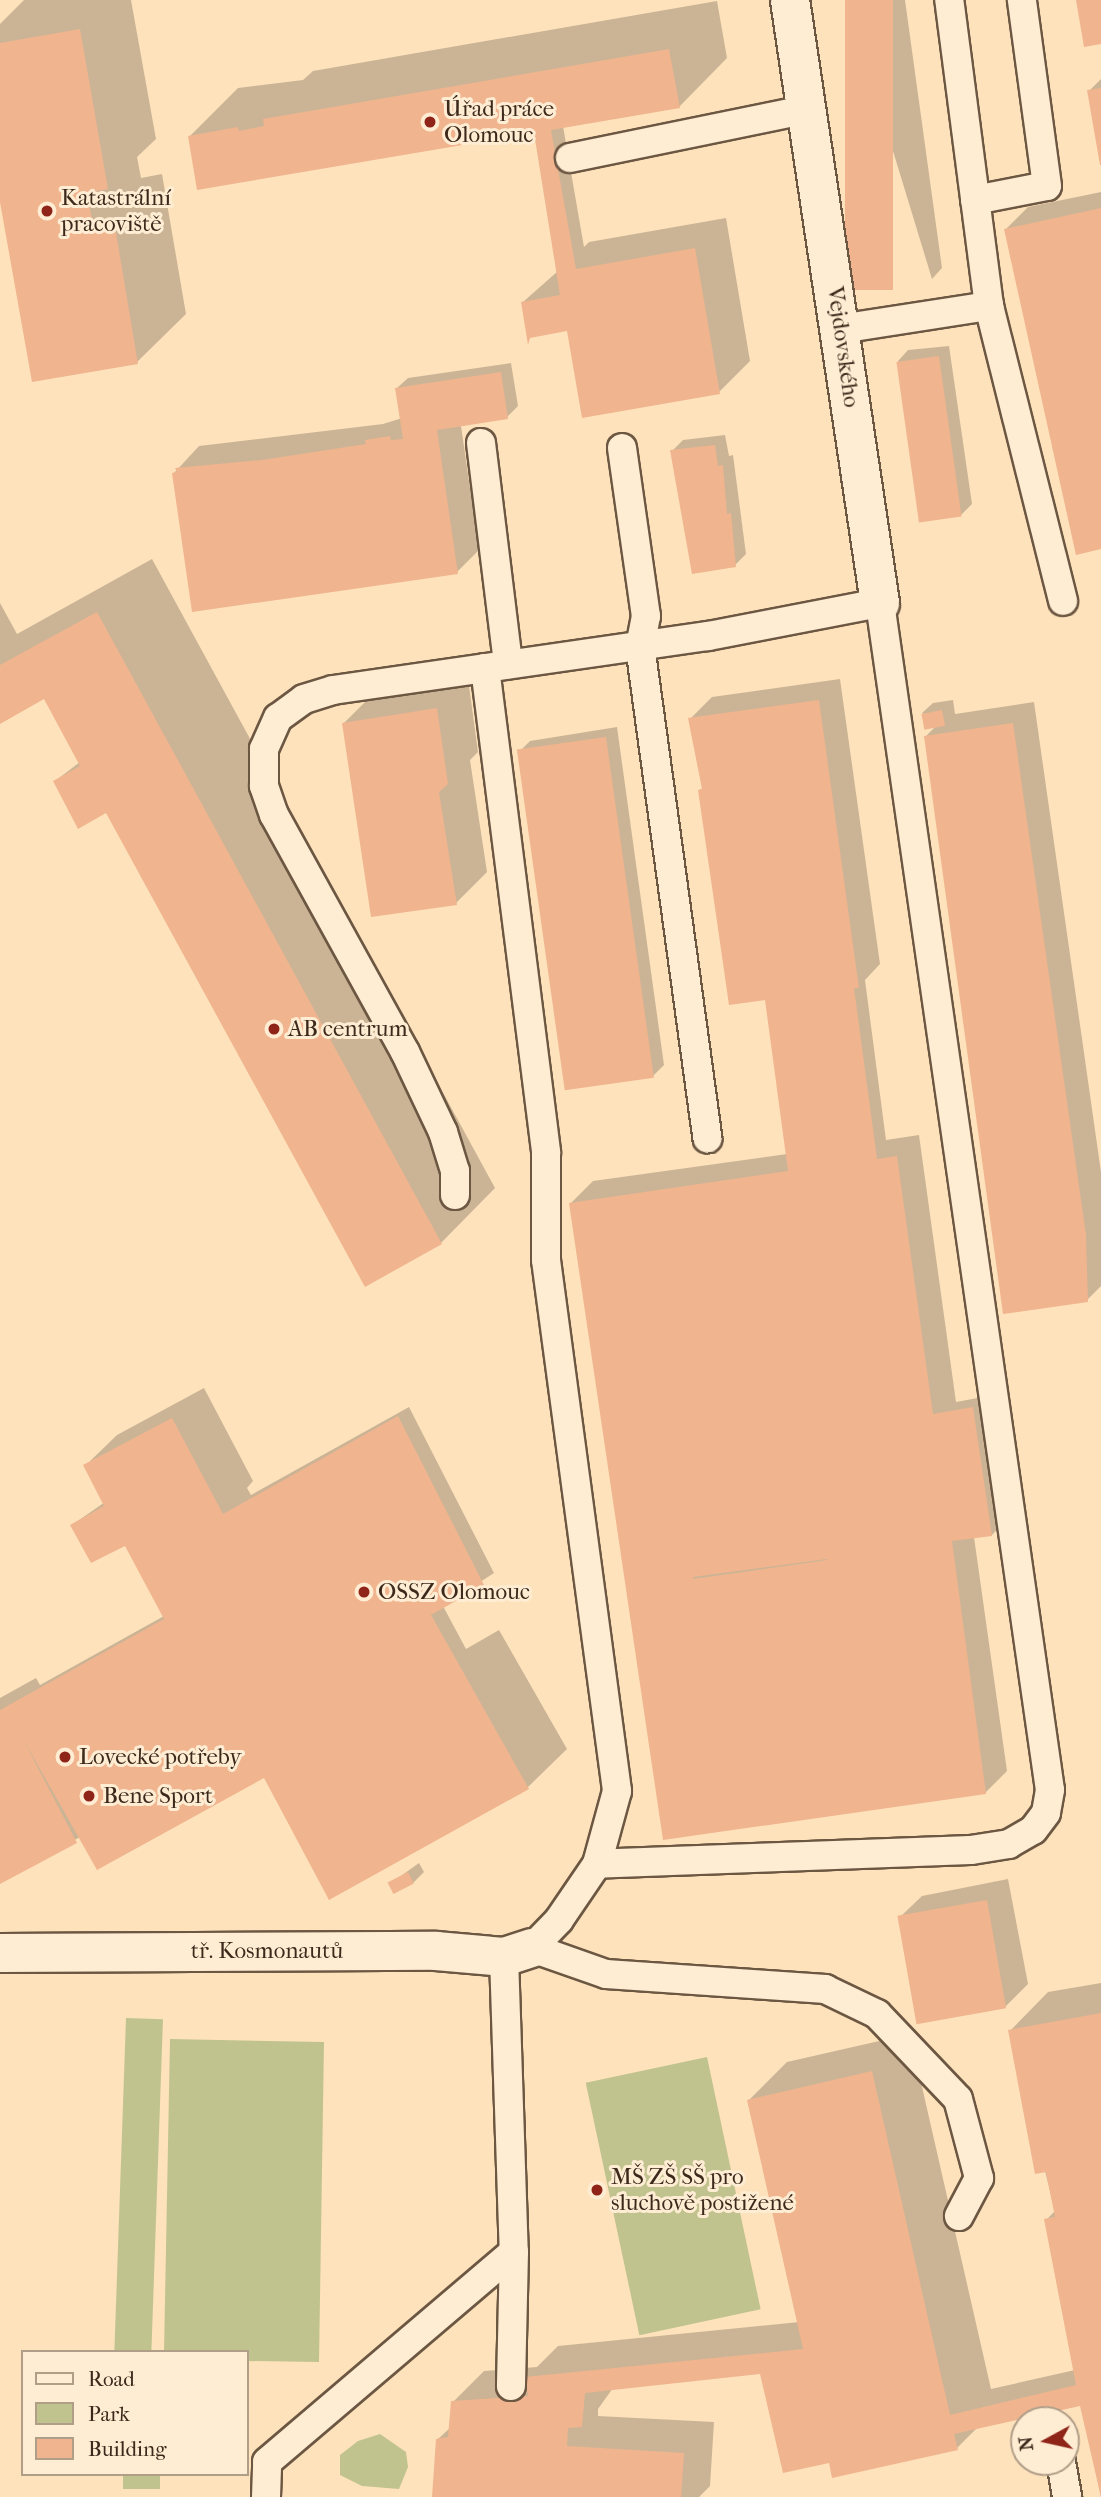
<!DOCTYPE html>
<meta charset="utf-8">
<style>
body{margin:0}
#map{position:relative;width:1101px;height:2497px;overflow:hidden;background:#fee2bb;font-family:"IM FELL French Canon",serif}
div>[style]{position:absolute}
.green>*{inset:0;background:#c1c38f;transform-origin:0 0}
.shadow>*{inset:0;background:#0003}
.building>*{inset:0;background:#f0b48f;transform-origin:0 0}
.roads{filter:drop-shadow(2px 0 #6c5743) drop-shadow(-2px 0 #6c5743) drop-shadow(0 2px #6c5743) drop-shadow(0 -2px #6c5743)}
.service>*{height:28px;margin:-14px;padding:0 14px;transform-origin:14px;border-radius:14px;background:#feecd3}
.minor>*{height:38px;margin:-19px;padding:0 19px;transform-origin:19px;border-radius:19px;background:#feecd3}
.dots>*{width:19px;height:19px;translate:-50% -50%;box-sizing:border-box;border:4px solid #feecd3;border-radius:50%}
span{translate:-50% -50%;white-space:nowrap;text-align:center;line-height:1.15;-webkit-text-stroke:6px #feecd3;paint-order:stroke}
.poi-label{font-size:23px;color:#3c291b}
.left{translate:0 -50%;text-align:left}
.street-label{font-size:23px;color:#3c291b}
.legend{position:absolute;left:21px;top:2350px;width:228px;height:126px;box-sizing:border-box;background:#feecd3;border:2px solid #b09e89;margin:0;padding:9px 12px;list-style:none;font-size:21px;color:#3c291b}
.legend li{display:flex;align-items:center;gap:14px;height:35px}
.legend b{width:35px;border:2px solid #b09e89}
.north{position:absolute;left:1010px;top:2406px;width:70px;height:70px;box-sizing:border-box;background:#feecd3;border:2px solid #b09e89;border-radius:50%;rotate:262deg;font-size:19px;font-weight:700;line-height:28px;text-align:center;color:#3c291b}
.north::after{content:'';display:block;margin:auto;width:24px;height:32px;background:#8f2418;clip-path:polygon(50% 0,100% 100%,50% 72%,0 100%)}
</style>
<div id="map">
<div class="green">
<div style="left:126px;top:2018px;width:37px;height:334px;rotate:2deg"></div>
<div style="clip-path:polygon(170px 2039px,324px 2042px,319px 2362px,247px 2361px,247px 2352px,164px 2352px)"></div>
<div style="left:707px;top:2057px;width:258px;height:124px;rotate:78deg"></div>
<div style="clip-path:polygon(380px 2434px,406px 2452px,408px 2467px,399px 2489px,362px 2486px,340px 2475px,340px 2455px,358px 2441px)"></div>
<div style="left:123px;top:2474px;width:37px;height:15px"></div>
</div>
<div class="shadow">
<div style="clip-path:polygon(24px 0,131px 0,156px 139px,137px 157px,141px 178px,162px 174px,186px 314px,137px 362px,0 200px,0 24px)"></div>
<div style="clip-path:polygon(847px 0,905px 0,942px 268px,932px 279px)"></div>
<div style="clip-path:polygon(717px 1px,727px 58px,679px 107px,563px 126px,584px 247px,589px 242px,726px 218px,750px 361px,719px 392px,568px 329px,523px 302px,558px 271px,539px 130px,190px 136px,238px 88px,303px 80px,313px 71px)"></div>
<div style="clip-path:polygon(1101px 79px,1101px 165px,1089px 91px)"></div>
<div style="clip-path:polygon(1101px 192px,1101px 547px,1006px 229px,1028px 207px)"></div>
<div style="clip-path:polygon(949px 346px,972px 504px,961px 515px,898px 361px,908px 350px)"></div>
<div style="clip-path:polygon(511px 363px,518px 406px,507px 417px,461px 426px,479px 550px,457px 572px,174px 473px,199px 446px,383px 424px,402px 418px,397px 388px,408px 378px)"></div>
<div style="clip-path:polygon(725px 435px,729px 456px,733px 455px,746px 554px,735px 565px,672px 451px,683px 440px)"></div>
<div style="clip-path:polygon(152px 559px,495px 1188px,441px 1243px,106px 810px,55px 781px,80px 762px,45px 697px,0 722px,0 603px,17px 634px)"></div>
<div style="clip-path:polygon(468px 678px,478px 752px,470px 760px,487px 872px,456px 903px,344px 723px,375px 692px)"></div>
<div style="clip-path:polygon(840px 679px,880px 964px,865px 980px,886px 1140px,919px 1135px,956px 1402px,983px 1397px,1002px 1524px,992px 1535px,974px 1537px,1007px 1771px,985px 1793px,665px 1838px,571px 1203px,593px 1181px,787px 1154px,767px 1001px,700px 790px,704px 787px,690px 719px,712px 697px)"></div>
<div style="clip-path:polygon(953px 700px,955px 714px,1034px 702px,1101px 1172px,1101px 1286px,1087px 1300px,926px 736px,937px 725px,922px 713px,933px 703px)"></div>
<div style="clip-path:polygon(617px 727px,664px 1065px,653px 1076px,519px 752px,530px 741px)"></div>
<div style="clip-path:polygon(204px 1388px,253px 1481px,247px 1488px,251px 1495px,409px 1407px,494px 1573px,443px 1606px,466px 1649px,499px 1630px,567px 1749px,528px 1787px,329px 1897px,274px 1771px,80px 1837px,0 1882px,0 1698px,36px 1678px,40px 1685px,164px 1616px,126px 1542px,72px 1525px,105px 1502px,85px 1466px,117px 1435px)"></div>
<div style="clip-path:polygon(419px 1863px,424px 1872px,413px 1883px,391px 1883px)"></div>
<div style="clip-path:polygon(1008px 1879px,1028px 1984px,1006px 2006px,900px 1917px,922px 1896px)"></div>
<div style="clip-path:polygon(1101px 1983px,1101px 2497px,1081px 2402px,978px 2427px,957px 2448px,830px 2461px,761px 2372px,613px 2388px,598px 2409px,598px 2416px,714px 2422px,710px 2486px,699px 2497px,434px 2497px,437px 2440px,451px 2427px,453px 2402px,484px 2371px,537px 2367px,558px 2346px,799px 2322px,749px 2100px,787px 2062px,910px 2034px,991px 2389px,1075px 2370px,1046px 2220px,1055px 2211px,1010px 2031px,1048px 1992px)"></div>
</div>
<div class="building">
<div style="left:845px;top:0;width:48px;height:290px"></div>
<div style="clip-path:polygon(1076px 0,1101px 0,1101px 44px,1084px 47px)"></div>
<div style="clip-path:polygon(80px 29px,108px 189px,87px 193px,93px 225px,114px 221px,138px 364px,32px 382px,0 202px,0 43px)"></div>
<div style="clip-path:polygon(669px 49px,680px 108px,551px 130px,576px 269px,695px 248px,720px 394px,582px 418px,567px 331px,530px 338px,528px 345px,521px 302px,560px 295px,534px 133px,197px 190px,188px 136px,238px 127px,239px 131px,264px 126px,263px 119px)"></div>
<div style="clip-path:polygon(1101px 88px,1101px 165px,1100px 165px,1087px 90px)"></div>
<div style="clip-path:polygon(1101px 208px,1101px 549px,1076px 555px,1004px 229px)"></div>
<div style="left:939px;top:356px;width:162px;height:43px;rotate:82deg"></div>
<div style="clip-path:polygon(501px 372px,508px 419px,437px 430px,458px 574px,192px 612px,172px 473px,177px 472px,175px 468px,262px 460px,366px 444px,365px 440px,390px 436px,391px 440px,403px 439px,395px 388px)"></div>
<div style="clip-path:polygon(715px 445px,718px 466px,723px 465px,727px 514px,731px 513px,736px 567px,692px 574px,670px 450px)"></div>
<div style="clip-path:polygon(97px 612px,442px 1244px,365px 1287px,106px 813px,78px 829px,53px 781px,80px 766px,44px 699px,0 724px,0 665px)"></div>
<div style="clip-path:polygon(evenodd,819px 700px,859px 988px,854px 988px,877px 1159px,897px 1156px,933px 1414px,973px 1407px,992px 1536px,952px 1541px,986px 1794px,663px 1840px,569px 1203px,788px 1171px,765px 1000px,729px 1005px,698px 790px,702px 789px,688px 718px,819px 700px,827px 1559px,827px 1560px,693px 1579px,693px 1577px,827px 1559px)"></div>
<div style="clip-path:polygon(437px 708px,448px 784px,439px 792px,457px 905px,371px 917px,342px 723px)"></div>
<div style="left:942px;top:710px;width:16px;height:21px;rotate:79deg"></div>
<div style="clip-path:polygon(1013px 723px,1086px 1235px,1088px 1302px,1003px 1314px,924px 736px)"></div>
<div style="left:606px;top:737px;width:344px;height:90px;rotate:82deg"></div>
<div style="clip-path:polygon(398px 1416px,484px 1585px,431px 1615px,529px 1789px,329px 1900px,264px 1778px,97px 1870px,23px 1739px,77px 1843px,0 1884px,0 1710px,164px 1619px,125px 1546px,91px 1563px,70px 1525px,104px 1506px,83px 1465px,172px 1418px,223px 1514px)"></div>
<div style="left:408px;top:1872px;width:13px;height:23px;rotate:63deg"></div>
<div style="left:987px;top:1900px;width:110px;height:91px;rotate:80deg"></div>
<div style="clip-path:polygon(1101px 2013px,1101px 2497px,1080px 2406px,954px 2434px,958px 2450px,832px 2478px,829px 2463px,783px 2473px,760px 2374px,585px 2393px,582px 2427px,568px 2428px,567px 2446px,684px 2453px,681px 2497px,432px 2497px,436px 2439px,448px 2437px,451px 2401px,528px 2396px,525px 2377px,803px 2349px,747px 2100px,872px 2071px,950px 2415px,1076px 2385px,1044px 2219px,1055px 2217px,1046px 2172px,1035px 2174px,1008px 2030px)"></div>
</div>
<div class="roads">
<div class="service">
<div style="left:570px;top:158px;width:244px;rotate:-11.6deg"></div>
<div style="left:975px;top:200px;width:73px;rotate:-11deg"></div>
<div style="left:1047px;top:186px;width:188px;rotate:-97.7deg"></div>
<div style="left:989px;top:306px;width:304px;rotate:75.9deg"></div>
<div style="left:840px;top:329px;width:151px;rotate:-8.8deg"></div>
<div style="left:989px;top:306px;width:309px;rotate:-97.4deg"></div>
<div style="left:481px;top:443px;width:223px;rotate:83deg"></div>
<div style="left:622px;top:448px;width:170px;rotate:81.9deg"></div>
<div style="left:646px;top:616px;width:31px;rotate:101deg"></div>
<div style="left:640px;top:646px;width:497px;rotate:82.2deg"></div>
<div style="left:485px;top:668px;width:489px;rotate:82.8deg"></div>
<div style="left:546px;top:1153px;width:107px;rotate:90deg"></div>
<div style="left:546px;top:1260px;width:536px;rotate:82.38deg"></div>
<div style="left:617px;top:1791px;width:76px;rotate:105.3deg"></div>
<div style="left:597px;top:1864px;width:68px;rotate:124.2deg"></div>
<div style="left:559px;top:1920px;width:39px;rotate:134deg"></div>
<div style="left:532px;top:1948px;width:78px;rotate:19.4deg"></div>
<div style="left:606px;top:1974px;width:220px;rotate:3.9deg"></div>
<div style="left:825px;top:1989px;width:58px;rotate:25.7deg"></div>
<div style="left:877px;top:2014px;width:117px;rotate:46.4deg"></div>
<div style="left:958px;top:2099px;width:82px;rotate:75.1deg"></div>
<div style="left:979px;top:2178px;width:43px;rotate:117.8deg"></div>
<div style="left:455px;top:1195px;width:24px;rotate:-90deg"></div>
<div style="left:455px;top:1171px;width:41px;rotate:-107.1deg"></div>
<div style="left:443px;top:1132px;width:89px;rotate:-115.4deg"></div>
<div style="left:405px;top:1052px;width:271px;rotate:-118.9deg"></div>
<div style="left:274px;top:815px;width:31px;rotate:-109deg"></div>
<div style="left:264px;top:786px;width:37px;rotate:-90deg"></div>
<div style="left:264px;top:749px;width:34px;rotate:-66deg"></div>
<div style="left:278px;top:718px;width:32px;rotate:-36deg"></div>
<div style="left:304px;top:699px;width:30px;rotate:-17deg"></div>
<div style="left:333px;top:690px;width:379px;rotate:-8.2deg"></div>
<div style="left:708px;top:636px;width:175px;rotate:-10.9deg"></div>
<div style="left:880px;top:603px;width:1199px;rotate:81.85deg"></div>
<div style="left:1050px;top:1790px;width:23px;rotate:100deg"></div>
<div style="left:1046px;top:1813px;width:21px;rotate:127deg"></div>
<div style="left:1033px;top:1830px;width:28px;rotate:150deg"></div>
<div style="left:1009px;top:1844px;width:39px;rotate:171deg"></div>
<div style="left:970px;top:1850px;width:373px;rotate:177.9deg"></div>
<div style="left:504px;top:1957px;width:295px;rotate:88.1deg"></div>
<div style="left:514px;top:2252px;width:134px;rotate:91.3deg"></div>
<div style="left:1061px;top:2462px;width:36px;rotate:80deg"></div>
<div style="left:266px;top:2497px;width:35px;rotate:-88deg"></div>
<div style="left:267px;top:2462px;width:324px;rotate:-40.4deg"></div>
</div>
<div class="minor">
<div style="left:790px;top:0;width:610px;rotate:81.51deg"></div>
<div style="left:0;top:1953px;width:436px;rotate:-0.3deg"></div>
<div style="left:436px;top:1951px;width:68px;rotate:5deg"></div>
<div style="left:504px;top:1957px;width:29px;rotate:-18deg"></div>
</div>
</div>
<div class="dots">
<div style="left:430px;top:122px;background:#8f2418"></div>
<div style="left:47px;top:211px;background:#8f2418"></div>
<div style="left:274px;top:1029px;background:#8f2418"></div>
<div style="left:364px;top:1592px;background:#8f2418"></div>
<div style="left:65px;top:1757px;background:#8f2418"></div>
<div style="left:89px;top:1796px;background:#8f2418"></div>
<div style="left:597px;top:2190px;background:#8f2418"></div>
</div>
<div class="poi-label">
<span class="left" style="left:444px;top:122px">Úřad práce<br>Olomouc</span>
<span class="left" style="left:61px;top:211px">Katastrální<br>pracoviště</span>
<span class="left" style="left:288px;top:1029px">AB centrum</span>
<span class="left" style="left:378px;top:1592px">OSSZ Olomouc</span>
<span class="left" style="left:79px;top:1757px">Lovecké potřeby</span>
<span class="left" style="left:103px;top:1796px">Bene Sport</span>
<span class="left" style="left:611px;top:2190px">MŠ ZŠ SŠ pro<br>sluchově postižené</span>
</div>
<div class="street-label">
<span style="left:843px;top:347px;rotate:82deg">Vejdovského</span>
<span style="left:267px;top:1951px">tř. Kosmonautů</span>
</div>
<ul class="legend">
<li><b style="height:9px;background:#feecd3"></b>Road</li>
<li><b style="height:19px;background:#c1c38f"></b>Park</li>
<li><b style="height:19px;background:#f0b48f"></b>Building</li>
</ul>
<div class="north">N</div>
</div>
